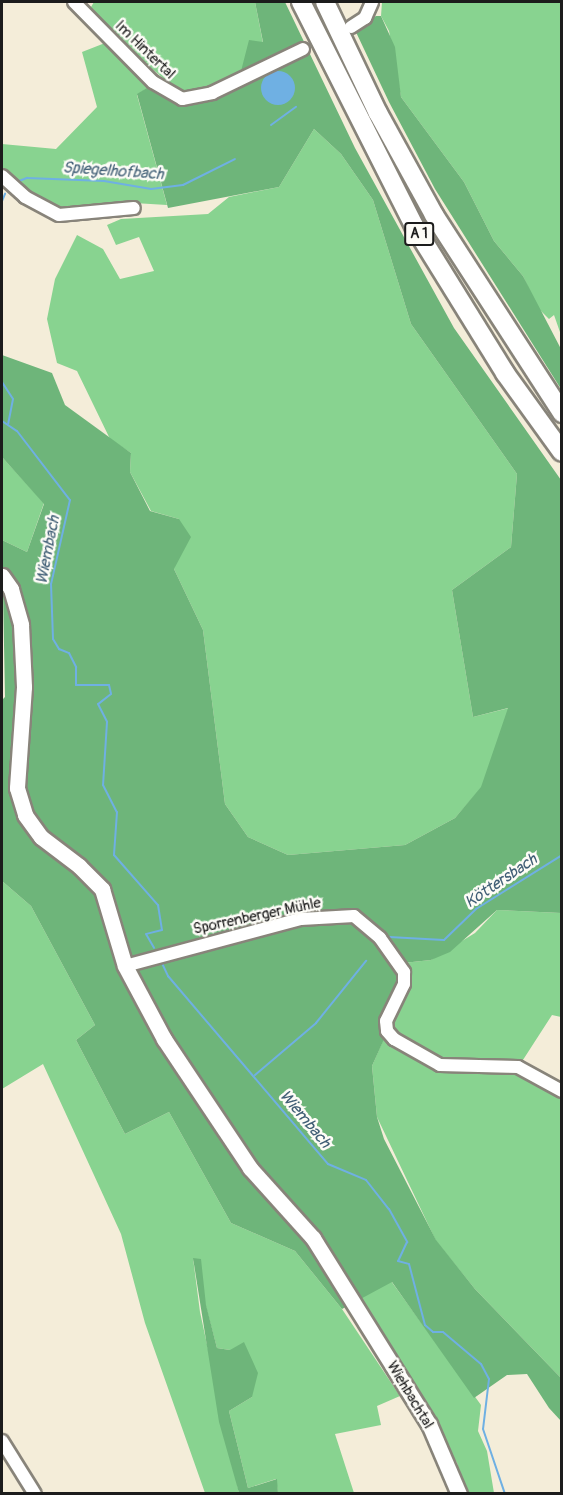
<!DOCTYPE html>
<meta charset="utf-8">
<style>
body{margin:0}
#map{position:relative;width:563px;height:1495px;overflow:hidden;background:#f4edd9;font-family:Pangolin,sans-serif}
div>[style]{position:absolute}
.green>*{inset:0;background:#88d390}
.forest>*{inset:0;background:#6eb57a}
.water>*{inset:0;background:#6fb0e3}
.round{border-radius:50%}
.stream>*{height:2px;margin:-1px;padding:0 1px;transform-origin:1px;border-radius:1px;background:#6fb0e3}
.roads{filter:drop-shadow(2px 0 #88847a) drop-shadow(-2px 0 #88847a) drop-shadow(0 2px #88847a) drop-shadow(0 -2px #88847a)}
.minor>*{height:12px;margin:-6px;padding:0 6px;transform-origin:6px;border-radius:6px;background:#fff}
.major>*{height:15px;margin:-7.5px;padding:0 7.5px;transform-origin:7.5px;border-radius:7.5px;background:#fff}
.highway>*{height:18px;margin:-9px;padding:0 9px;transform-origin:9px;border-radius:9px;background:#fff}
span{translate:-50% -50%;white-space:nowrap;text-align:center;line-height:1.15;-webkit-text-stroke:5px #fdfcf7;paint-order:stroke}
.shield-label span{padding:2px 4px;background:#fdfcf7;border:2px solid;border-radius:4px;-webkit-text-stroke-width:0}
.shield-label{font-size:14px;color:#1c1c1c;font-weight:700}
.street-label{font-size:15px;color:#1c1c1c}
.water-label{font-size:16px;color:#415f76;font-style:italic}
.frame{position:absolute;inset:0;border:3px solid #1c1c1c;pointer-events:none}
</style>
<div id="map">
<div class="green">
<div style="clip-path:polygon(94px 2px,255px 2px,263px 43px,240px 75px,200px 93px,183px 95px,119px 41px,91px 7px)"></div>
<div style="clip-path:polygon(382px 2px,561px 2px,561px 335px,554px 315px,549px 319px,538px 308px,523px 276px,494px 241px,464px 182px,401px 97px,389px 31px,381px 16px)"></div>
<div style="clip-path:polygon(105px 43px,113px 46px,150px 86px,137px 95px,167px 205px,134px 203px,60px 211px,28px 195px,2px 170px,2px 144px,56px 149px,97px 107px,82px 52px)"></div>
<div style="clip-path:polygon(314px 129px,341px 154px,373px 200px,411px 324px,517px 474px,511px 547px,452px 590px,473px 717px,509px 708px,482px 787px,455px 818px,405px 845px,288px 855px,248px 837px,225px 804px,203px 630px,174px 569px,179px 519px,151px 511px,130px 472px,131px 453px,110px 439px,77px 371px,57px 363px,47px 319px,55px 279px,77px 235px,103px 249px,120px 279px,154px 271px,139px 237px,116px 245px,107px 225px,121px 219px,208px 214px,229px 197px,279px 187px)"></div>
<div style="clip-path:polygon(2px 457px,44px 503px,27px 552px,2px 540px)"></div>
<div style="clip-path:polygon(2px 881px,31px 906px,95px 1025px,76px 1040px,125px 1134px,169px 1112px,231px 1223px,295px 1251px,342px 1309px,400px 1396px,377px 1406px,381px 1425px,335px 1434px,354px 1493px,278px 1493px,276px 1479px,248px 1488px,229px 1411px,252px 1397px,230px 1350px,217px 1348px,193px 1258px,200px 1312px,239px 1493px,205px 1493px,145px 1323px,121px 1234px,43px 1064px,2px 1089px)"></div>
<div style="clip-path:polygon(497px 910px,561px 913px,561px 1017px,552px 1015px,521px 1063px,451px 1063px,430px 1057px,389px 1028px,403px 963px,431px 960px,475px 933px)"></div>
<div style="clip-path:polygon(385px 1036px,440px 1069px,509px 1069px,561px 1094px,561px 1378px,475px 1289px,436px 1241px,377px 1117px,372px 1066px)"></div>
<div style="clip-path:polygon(391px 1281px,481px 1405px,478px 1431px,487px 1451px,494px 1493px,466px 1493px,457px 1463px,361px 1298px)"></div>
</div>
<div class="forest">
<div style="clip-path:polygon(255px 2px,285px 2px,355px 148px,454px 328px,561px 480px,561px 913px,497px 910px,450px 952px,431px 960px,403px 963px,407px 988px,372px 1066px,377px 1117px,384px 1139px,436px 1240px,475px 1289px,561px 1378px,561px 1421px,549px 1408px,527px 1374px,507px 1375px,474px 1398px,392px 1282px,342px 1309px,295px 1251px,231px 1223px,169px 1112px,125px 1134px,76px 1040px,95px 1025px,31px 906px,2px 881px,2px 700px,5px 697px,2px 540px,27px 552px,44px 504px,2px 457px,2px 355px,52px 373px,65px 405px,131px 453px,130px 472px,150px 511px,179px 519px,191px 537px,174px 569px,203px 630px,225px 804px,248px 837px,288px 855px,405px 845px,455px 818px,481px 787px,508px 708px,473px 717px,452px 590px,511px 547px,517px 474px,411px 324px,373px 200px,341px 154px,314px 129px,279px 187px,168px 208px,137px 94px,150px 86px,166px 99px,200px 93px,240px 75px,249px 40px,263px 42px)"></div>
<div style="clip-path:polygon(376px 16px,381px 16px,395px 47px,401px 97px,464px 182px,494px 241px,523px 276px,561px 349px,561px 389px,435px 189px,389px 102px,355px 30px)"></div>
<div style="clip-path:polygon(193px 1258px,201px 1259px,206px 1305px,217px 1348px,230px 1350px,244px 1342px,258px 1373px,252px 1397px,229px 1411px,248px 1488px,277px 1479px,278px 1493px,239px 1493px,219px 1422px)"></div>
</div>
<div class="water">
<div class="round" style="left:261px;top:71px;width:34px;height:34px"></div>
</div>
<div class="stream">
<div style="left:271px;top:125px;width:31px;rotate:-36deg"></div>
<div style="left:19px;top:181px;width:9px;rotate:-21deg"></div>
<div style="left:27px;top:178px;width:77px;rotate:2.2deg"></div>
<div style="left:104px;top:181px;width:48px;rotate:9.7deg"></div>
<div style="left:151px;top:189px;width:32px;rotate:-7deg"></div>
<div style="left:183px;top:185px;width:58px;rotate:-26.6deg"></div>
<div style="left:2px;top:201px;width:8px;rotate:-67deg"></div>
<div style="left:2px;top:382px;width:20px;rotate:57deg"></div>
<div style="left:13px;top:399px;width:25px;rotate:101deg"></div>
<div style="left:2px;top:421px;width:18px;rotate:34deg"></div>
<div style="left:17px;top:431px;width:87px;rotate:52.5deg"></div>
<div style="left:70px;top:500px;width:86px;rotate:102.7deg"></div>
<div style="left:51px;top:584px;width:55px;rotate:87.9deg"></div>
<div style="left:53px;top:639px;width:12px;rotate:59deg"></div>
<div style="left:59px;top:649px;width:11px;rotate:22deg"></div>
<div style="left:69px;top:653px;width:16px;rotate:63deg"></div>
<div style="left:76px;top:667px;width:18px;rotate:90deg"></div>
<div style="left:76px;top:685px;width:33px"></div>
<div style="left:109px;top:685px;width:9px;rotate:77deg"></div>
<div style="left:111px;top:694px;width:16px;rotate:142deg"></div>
<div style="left:98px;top:704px;width:20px;rotate:63deg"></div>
<div style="left:107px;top:722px;width:63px;rotate:93.6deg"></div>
<div style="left:103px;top:785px;width:30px;rotate:63deg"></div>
<div style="left:117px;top:812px;width:43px;rotate:94deg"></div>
<div style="left:114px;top:855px;width:67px;rotate:48.7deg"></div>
<div style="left:158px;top:905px;width:25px;rotate:81deg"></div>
<div style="left:162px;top:930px;width:16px;rotate:166deg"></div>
<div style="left:146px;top:934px;width:16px;rotate:60deg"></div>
<div style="left:389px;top:937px;width:55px;rotate:3.1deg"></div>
<div style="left:444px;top:940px;width:45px;rotate:-44.1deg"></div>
<div style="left:476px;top:909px;width:102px;rotate:-32.1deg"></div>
<div style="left:161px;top:961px;width:17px;rotate:65deg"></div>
<div style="left:168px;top:976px;width:247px;rotate:49.6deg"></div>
<div style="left:328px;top:1164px;width:41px;rotate:22.8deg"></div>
<div style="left:366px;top:1180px;width:37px;rotate:52deg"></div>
<div style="left:389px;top:1209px;width:38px;rotate:61deg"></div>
<div style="left:407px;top:1242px;width:21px;rotate:115deg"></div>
<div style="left:398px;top:1261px;width:11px;rotate:15deg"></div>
<div style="left:409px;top:1264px;width:63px;rotate:75.3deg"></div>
<div style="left:425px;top:1325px;width:11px;rotate:41deg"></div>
<div style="left:433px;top:1332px;width:10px"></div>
<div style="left:443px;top:1332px;width:50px;rotate:40.1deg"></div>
<div style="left:481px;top:1364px;width:17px;rotate:62deg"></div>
<div style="left:489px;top:1379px;width:50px;rotate:96.8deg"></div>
<div style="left:483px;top:1429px;width:69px;rotate:71.3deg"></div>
<div style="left:255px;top:1075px;width:80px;rotate:-40.4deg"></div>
<div style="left:316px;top:1023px;width:80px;rotate:-51.1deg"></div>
</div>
<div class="roads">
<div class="minor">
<div style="left:74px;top:2px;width:112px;rotate:45.4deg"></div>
<div style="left:153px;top:82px;width:34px;rotate:30deg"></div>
<div style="left:182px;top:99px;width:31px;rotate:-11deg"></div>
<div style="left:212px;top:93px;width:101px;rotate:-25.8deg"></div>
<div style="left:351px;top:27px;width:17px;rotate:-33deg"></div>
<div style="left:365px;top:18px;width:17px;rotate:-66deg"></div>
<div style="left:2px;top:176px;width:31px;rotate:42deg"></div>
<div style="left:25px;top:197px;width:38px;rotate:28deg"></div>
<div style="left:59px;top:215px;width:75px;rotate:-5.3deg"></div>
<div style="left:125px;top:966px;width:182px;rotate:-15deg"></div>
<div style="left:301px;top:919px;width:53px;rotate:-3.2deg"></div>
<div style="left:354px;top:916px;width:34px;rotate:40deg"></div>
<div style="left:380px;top:938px;width:42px;rotate:54.8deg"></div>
<div style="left:404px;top:972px;width:12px;rotate:90deg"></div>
<div style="left:404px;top:984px;width:41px;rotate:115.9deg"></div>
<div style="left:386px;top:1021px;width:10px;rotate:84deg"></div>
<div style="left:387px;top:1031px;width:11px;rotate:49deg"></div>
<div style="left:394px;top:1039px;width:53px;rotate:29.5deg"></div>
<div style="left:440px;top:1065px;width:78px;rotate:1.5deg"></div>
<div style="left:518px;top:1067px;width:50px;rotate:28.6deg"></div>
<div style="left:2px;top:1441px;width:62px;rotate:58.1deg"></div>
</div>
<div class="major">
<div style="left:2px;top:576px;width:16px;rotate:55deg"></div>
<div style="left:11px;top:589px;width:37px;rotate:74deg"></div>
<div style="left:21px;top:625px;width:62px;rotate:87.2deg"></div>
<div style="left:24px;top:687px;width:101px;rotate:94deg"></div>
<div style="left:17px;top:788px;width:28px;rotate:73deg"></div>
<div style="left:25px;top:815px;width:27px;rotate:54deg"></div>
<div style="left:41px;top:837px;width:48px;rotate:37.3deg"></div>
<div style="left:79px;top:866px;width:33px;rotate:45deg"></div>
<div style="left:102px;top:889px;width:80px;rotate:73.4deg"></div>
<div style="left:125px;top:966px;width:83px;rotate:61.9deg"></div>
<div style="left:164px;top:1039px;width:155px;rotate:56.3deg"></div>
<div style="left:250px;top:1168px;width:94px;rotate:48deg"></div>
<div style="left:313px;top:1238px;width:219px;rotate:58.1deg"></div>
<div style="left:429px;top:1424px;width:76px;rotate:66.8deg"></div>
</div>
<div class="highway">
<div style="left:301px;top:2px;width:251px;rotate:63.2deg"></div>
<div style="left:414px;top:226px;width:173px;rotate:58.2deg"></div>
<div style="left:505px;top:373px;width:97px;rotate:54.2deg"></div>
<div style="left:325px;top:2px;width:123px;rotate:64.5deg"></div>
<div style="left:378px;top:113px;width:116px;rotate:61.2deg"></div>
<div style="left:434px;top:215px;width:236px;rotate:57.1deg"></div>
</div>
</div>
<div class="shield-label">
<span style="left:419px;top:234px">A 1</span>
</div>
<div class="street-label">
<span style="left:145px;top:50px;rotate:44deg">Im Hintertal</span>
<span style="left:257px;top:916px;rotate:-12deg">Sporrenberger Mühle</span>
<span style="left:410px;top:1395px;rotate:59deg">Wiehbachtal</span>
</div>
<div class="water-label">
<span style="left:113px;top:171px;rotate:4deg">Spiegelhofbach</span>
<span style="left:48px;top:550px;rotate:-79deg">Wiembach</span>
<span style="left:501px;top:881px;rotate:-34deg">Köttersbach</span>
<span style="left:305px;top:1119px;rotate:50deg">Wiembach</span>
</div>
<div class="frame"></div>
</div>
